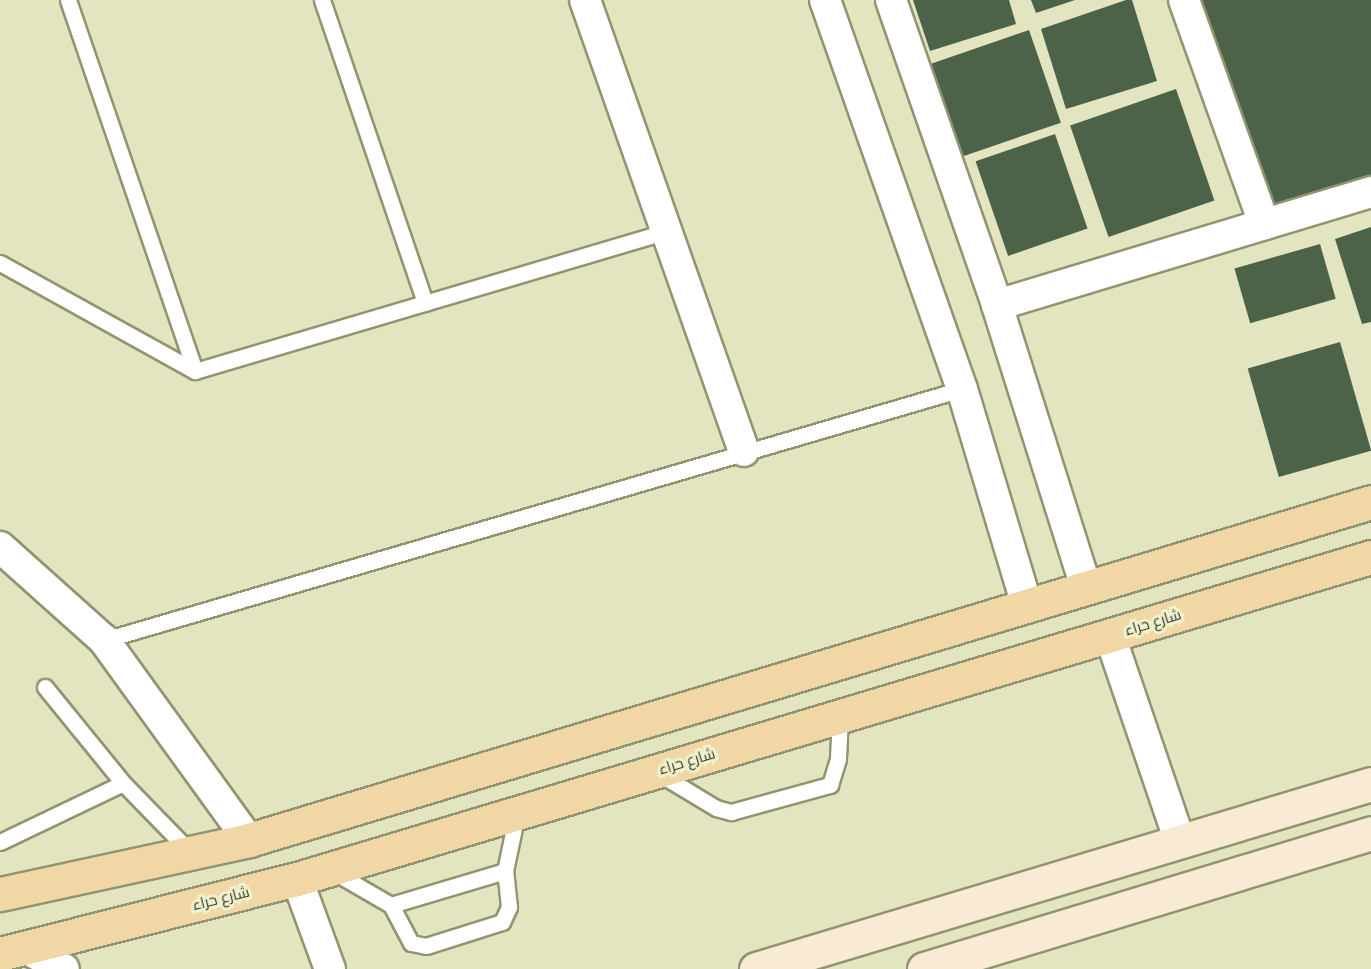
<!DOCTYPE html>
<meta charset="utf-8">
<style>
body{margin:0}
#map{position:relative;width:1371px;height:969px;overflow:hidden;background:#e2e5bf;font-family:"DM Sans",Cairo,sans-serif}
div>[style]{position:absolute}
.building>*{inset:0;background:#4d6349;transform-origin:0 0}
.roads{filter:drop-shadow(2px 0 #929471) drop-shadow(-2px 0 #929471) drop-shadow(0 2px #929471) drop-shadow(0 -2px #929471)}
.lane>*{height:15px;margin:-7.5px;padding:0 7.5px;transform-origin:7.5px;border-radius:7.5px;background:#fff}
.street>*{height:30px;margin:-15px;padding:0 15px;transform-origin:15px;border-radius:15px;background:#fff}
.secondary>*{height:33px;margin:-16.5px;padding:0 16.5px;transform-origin:16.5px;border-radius:16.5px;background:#f8ead3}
.primary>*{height:33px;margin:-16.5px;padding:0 16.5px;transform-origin:16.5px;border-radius:16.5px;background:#f1d6a6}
span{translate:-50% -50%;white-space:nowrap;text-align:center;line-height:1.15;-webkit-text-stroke:6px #eff2cc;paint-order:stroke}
.street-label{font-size:15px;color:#353627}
</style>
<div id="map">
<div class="building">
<div style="clip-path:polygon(913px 0,1009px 0,1016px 24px,930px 51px)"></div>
<div style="clip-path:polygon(1031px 0,1075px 0,1036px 13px)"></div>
<div style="clip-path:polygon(1126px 0,1132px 0,1157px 81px,1066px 109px,1041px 29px)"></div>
<div style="clip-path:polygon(1196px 0,1371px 0,1371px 180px,1272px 212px)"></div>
<div style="left:1029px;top:30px;width:98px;height:115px;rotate:71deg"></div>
<div style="left:1176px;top:89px;width:118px;height:112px;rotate:71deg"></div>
<div style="left:1055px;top:134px;width:100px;height:84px;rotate:71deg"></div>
<div style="clip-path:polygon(1371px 227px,1371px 322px,1362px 324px,1335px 239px)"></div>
<div style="left:1320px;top:244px;width:57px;height:89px;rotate:74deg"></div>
<div style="left:1340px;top:342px;width:113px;height:96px;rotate:74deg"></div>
</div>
<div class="roads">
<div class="lane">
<div style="left:68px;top:0;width:392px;rotate:71.1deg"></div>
<div style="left:322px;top:0;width:320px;rotate:71.2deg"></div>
<div style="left:0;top:263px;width:223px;rotate:29deg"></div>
<div style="left:195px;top:371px;width:492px;rotate:-16.5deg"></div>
<div style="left:104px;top:640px;width:894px;rotate:-16.31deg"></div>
<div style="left:45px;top:687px;width:124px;rotate:50.9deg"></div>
<div style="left:123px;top:783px;width:98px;rotate:45.8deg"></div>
<div style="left:658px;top:773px;width:68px;rotate:31.1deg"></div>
<div style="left:716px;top:808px;width:16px;rotate:15deg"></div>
<div style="left:731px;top:812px;width:103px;rotate:-15.3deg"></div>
<div style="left:830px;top:785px;width:28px;rotate:-73deg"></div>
<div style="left:838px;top:758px;width:41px;rotate:-87.2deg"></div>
<div style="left:0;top:842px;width:136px;rotate:-25.6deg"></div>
<div style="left:332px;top:871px;width:68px;rotate:30deg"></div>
<div style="left:391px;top:905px;width:119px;rotate:-16.6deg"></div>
<div style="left:505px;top:871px;width:58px;rotate:-78.1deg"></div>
<div style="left:391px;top:905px;width:43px;rotate:62.2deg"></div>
<div style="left:411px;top:943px;width:15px;rotate:11deg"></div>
<div style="left:426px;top:946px;width:80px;rotate:-17.5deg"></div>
<div style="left:502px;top:922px;width:17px;rotate:-65deg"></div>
<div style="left:509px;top:907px;width:36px;rotate:-96deg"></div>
</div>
<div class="street">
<div style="left:585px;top:0;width:478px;rotate:70.6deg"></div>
<div style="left:825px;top:0;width:412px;rotate:70.6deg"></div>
<div style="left:962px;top:389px;width:227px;rotate:73.3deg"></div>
<div style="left:891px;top:0;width:323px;rotate:70.8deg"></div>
<div style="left:997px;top:305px;width:297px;rotate:72.5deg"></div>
<div style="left:1184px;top:0;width:238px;rotate:70.3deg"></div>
<div style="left:997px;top:305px;width:391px;rotate:-16.8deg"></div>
<div style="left:0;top:547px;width:140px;rotate:41.8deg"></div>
<div style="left:104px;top:640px;width:247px;rotate:54.1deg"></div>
<div style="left:1110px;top:636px;width:218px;rotate:71.2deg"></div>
<div style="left:297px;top:879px;width:96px;rotate:69.9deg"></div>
<div style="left:25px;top:948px;width:44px;rotate:28.3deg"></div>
</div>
<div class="secondary">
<div style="left:756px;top:969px;width:642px;rotate:-16.74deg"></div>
<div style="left:924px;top:969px;width:467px;rotate:-16.9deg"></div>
</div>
<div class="primary">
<div style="left:0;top:894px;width:255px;rotate:-12.2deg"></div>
<div style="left:249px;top:840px;width:1172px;rotate:-16.76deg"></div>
<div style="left:0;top:954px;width:306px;rotate:-14.2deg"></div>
<div style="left:297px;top:879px;width:1121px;rotate:-16.69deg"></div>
</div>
</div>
<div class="street-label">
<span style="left:1153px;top:623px;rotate:-17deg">شارع حراء</span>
<span style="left:687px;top:762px;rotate:-17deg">شارع حراء</span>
<span style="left:221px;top:899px;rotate:-14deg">شارع حراء</span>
</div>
</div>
